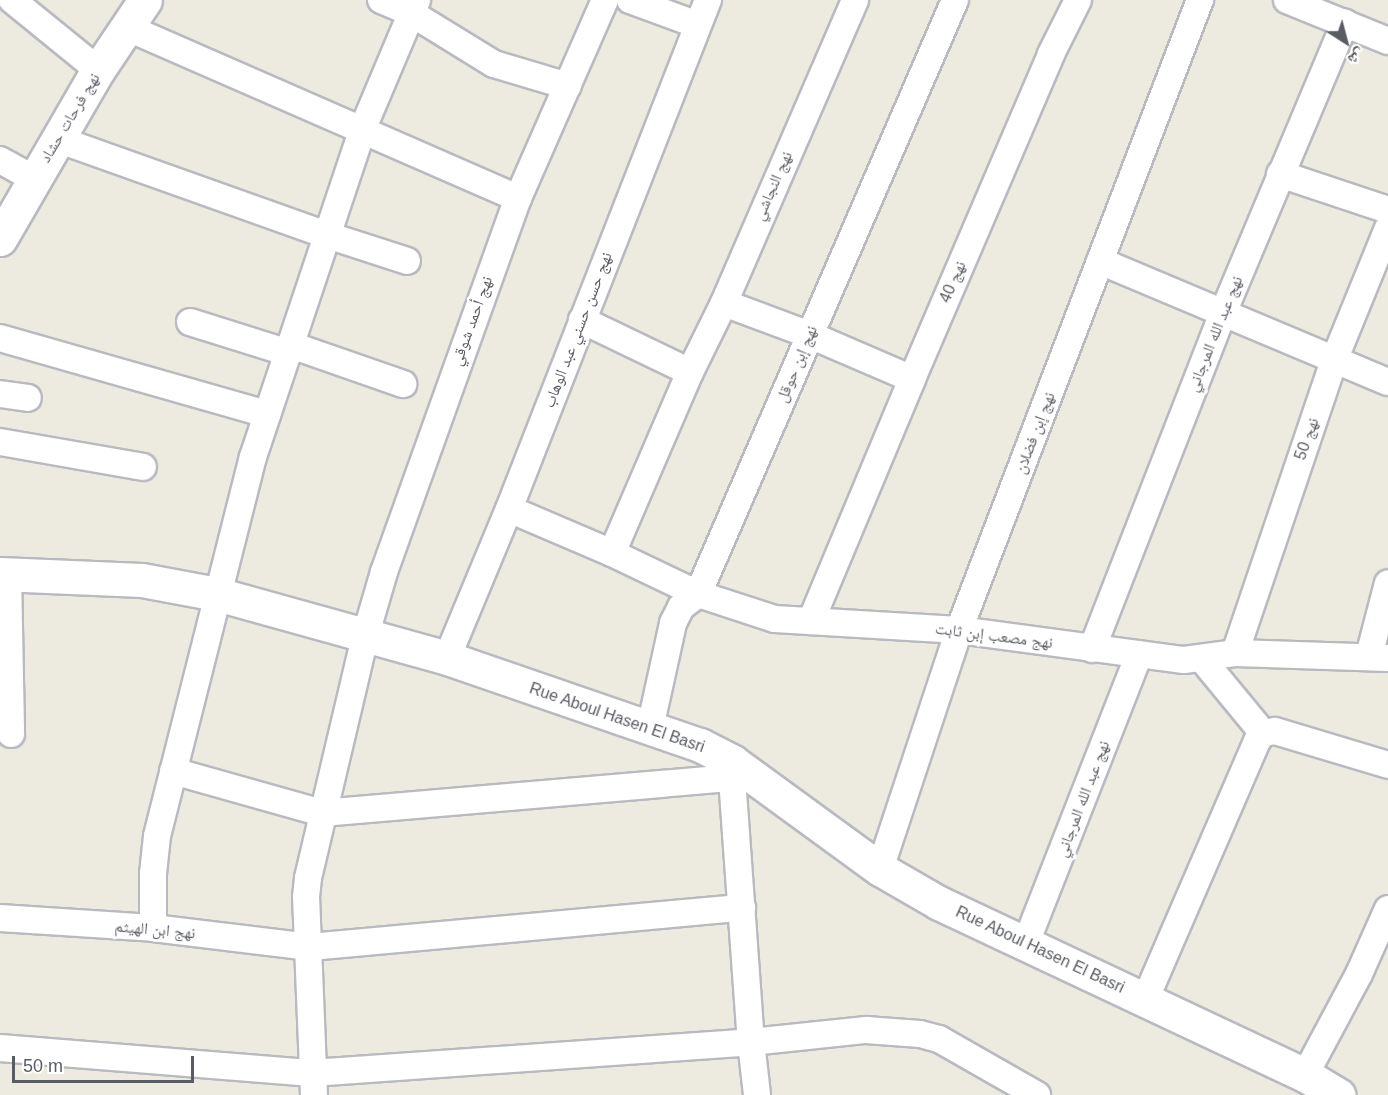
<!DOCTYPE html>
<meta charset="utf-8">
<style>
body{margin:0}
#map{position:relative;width:1388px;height:1095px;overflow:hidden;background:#edebe0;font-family:Helvetica,"Noto Naskh Arabic",sans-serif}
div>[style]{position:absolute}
.roads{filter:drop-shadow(2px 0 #b8bac0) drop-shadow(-2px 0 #b8bac0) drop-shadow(0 2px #b8bac0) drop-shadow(0 -2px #b8bac0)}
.minor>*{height:26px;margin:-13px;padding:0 13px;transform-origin:13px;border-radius:13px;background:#fff}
.tertiary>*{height:33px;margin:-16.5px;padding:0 16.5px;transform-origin:16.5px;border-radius:16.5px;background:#fff}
span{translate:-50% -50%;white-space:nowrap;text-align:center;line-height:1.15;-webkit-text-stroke:5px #fff;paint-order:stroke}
.street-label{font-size:16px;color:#595c62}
.north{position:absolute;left:1316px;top:12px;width:60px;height:60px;-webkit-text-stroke:4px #fff;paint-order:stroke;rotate:144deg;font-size:16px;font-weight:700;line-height:24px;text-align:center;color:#595c62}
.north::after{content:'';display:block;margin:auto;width:21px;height:27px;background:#595c62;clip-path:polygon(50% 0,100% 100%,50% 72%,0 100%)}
.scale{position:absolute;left:12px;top:1056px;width:182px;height:27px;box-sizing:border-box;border:3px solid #595c62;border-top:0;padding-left:8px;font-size:18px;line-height:21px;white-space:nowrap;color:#595c62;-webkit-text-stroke:4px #fff;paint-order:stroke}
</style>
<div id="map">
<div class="roads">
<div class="minor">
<div style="left:12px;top:0;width:111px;rotate:39.1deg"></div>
<div style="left:381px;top:0;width:33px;rotate:23deg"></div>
<div style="left:411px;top:13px;width:97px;rotate:31.6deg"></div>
<div style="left:494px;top:64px;width:77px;rotate:16.6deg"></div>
<div style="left:630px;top:0;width:72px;rotate:20.2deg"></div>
<div style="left:1287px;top:0;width:109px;rotate:22.1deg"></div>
<div style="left:126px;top:27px;width:428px;rotate:23.6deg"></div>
<div style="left:57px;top:139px;width:287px;rotate:19.6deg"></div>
<div style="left:327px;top:235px;width:84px;rotate:18deg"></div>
<div style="left:0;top:160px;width:39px;rotate:29deg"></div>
<div style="left:1280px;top:174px;width:114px;rotate:18.4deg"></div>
<div style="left:1100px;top:261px;width:312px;rotate:22.8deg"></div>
<div style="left:724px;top:303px;width:92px;rotate:20.4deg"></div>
<div style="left:810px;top:335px;width:111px;rotate:23.3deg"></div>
<div style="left:190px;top:322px;width:104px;rotate:17.4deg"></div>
<div style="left:0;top:338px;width:278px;rotate:15.9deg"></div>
<div style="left:291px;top:345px;width:119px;rotate:19.2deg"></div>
<div style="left:690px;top:372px;width:77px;rotate:-63.8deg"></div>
<div style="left:724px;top:303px;width:330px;rotate:-66.6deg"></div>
<div style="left:0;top:394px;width:28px;rotate:8deg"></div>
<div style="left:0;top:442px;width:145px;rotate:9.9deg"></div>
<div style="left:509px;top:509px;width:112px;rotate:23.1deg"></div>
<div style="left:612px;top:553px;width:197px;rotate:-66.7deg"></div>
<div style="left:690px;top:372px;width:120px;rotate:-154.3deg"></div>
<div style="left:612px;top:553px;width:95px;rotate:25.5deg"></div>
<div style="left:698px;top:594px;width:81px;rotate:18deg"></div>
<div style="left:775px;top:619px;width:184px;rotate:3.4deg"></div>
<div style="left:959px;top:630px;width:227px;rotate:7.6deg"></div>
<div style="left:1184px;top:660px;width:51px;rotate:-7.8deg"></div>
<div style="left:1235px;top:653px;width:153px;rotate:1.9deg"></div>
<div style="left:8px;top:574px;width:160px;rotate:88.9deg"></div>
<div style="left:811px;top:621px;width:262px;rotate:-67.3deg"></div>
<div style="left:912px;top:379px;width:353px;rotate:-66.8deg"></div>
<div style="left:1051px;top:54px;width:60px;rotate:-63.4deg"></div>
<div style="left:1092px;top:649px;width:361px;rotate:-68.7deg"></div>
<div style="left:1223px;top:313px;width:315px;rotate:-67.2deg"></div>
<div style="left:1235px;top:653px;width:311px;rotate:-71.3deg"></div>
<div style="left:1335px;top:358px;width:140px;rotate:-67.8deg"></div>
<div style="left:1369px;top:656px;width:75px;rotate:-75.4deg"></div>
<div style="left:447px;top:658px;width:161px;rotate:-67.4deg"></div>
<div style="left:509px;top:509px;width:547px;rotate:-68.65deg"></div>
<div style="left:1202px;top:659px;width:96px;rotate:50.5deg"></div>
<div style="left:650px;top:728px;width:107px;rotate:-77.6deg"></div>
<div style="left:673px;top:623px;width:18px;rotate:-63deg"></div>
<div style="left:681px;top:607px;width:21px;rotate:-37deg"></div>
<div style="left:698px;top:594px;width:647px;rotate:-66.6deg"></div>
<div style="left:733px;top:762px;width:16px;rotate:94deg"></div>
<div style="left:732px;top:778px;width:265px;rotate:85.9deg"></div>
<div style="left:751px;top:1042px;width:53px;rotate:83.5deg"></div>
<div style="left:173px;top:771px;width:155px;rotate:15.7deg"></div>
<div style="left:322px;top:813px;width:411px;rotate:-4.9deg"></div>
<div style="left:880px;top:869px;width:252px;rotate:-71.7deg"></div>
<div style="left:959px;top:630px;width:675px;rotate:-69.07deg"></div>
<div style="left:0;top:918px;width:153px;rotate:3.7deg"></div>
<div style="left:153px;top:928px;width:158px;rotate:6.9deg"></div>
<div style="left:310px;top:947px;width:434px;rotate:-5.2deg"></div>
<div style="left:153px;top:928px;width:54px;rotate:-90deg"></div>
<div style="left:153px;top:874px;width:38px;rotate:-84deg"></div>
<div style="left:157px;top:836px;width:391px;rotate:-75.8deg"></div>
<div style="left:253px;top:457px;width:347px;rotate:-71.5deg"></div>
<div style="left:363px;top:128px;width:139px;rotate:-67.1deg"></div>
<div style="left:1026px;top:943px;width:310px;rotate:-68.6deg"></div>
<div style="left:1145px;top:1000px;width:282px;rotate:-66.6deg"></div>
<div style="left:1257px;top:741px;width:10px;rotate:-53deg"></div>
<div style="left:1263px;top:733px;width:12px;rotate:-9deg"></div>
<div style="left:1275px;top:731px;width:118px;rotate:16.7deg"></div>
<div style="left:0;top:1048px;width:313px;rotate:4.6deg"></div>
<div style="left:312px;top:1073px;width:440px;rotate:-4deg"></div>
<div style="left:751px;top:1042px;width:116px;rotate:-6deg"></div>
<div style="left:866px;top:1030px;width:54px;rotate:4.2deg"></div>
<div style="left:920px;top:1034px;width:20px;rotate:15deg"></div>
<div style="left:939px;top:1039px;width:113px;rotate:29.7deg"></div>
<div style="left:1305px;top:1075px;width:115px;rotate:-61.9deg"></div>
<div style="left:1359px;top:974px;width:71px;rotate:-66deg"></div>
<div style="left:314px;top:1095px;width:198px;rotate:-92.3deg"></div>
<div style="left:306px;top:897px;width:19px;rotate:-84deg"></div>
<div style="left:308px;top:878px;width:248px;rotate:-76.7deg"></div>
<div style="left:365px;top:637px;width:68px;rotate:-73.7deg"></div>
<div style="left:384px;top:572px;width:397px;rotate:-70.3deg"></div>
<div style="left:518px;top:198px;width:216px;rotate:-66.3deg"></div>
</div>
<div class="tertiary">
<div style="left:0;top:239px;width:195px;rotate:-59.9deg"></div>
<div style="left:98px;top:70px;width:84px;rotate:-56.1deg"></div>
<div style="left:0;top:574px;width:142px;rotate:2.4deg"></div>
<div style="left:142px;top:580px;width:76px;rotate:10.6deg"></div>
<div style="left:217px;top:594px;width:239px;rotate:15.5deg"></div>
<div style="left:447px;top:658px;width:268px;rotate:19deg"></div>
<div style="left:700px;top:745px;width:37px;rotate:27deg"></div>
<div style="left:733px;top:762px;width:182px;rotate:36.1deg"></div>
<div style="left:880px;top:869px;width:68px;rotate:30deg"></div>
<div style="left:939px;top:903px;width:404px;rotate:25.2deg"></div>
<div style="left:1305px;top:1075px;width:39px;rotate:31deg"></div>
</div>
</div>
<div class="street-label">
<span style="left:70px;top:118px;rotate:-59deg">نهج فرحات حشاد</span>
<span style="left:773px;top:186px;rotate:-66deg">نهج النجاشي</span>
<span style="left:953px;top:282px;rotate:-67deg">نهج 40</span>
<span style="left:472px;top:321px;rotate:-70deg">نهج أحمد شوقي</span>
<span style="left:578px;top:330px;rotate:-69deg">نهج حسن حسني عبد الوهاب</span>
<span style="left:1215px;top:334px;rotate:-68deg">نهج عبد الله المرجاني</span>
<span style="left:797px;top:364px;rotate:-67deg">نهج إبن حوقل</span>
<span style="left:1035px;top:433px;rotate:-69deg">نهج إبن فضلان</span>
<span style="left:1307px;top:439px;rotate:-71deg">نهج 50</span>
<span style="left:994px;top:636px;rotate:7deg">نهج مصعب إبن ثابت</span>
<span style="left:617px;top:718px;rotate:19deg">Rue Aboul Hasen El Basri</span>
<span style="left:1083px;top:799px;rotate:-69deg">نهج عبد الله المرجاني</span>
<span style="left:155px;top:930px;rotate:5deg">نهج ابن الهيثم</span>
<span style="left:1040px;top:950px;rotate:25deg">Rue Aboul Hasen El Basri</span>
</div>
<div class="north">ش</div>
<div class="scale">50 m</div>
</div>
